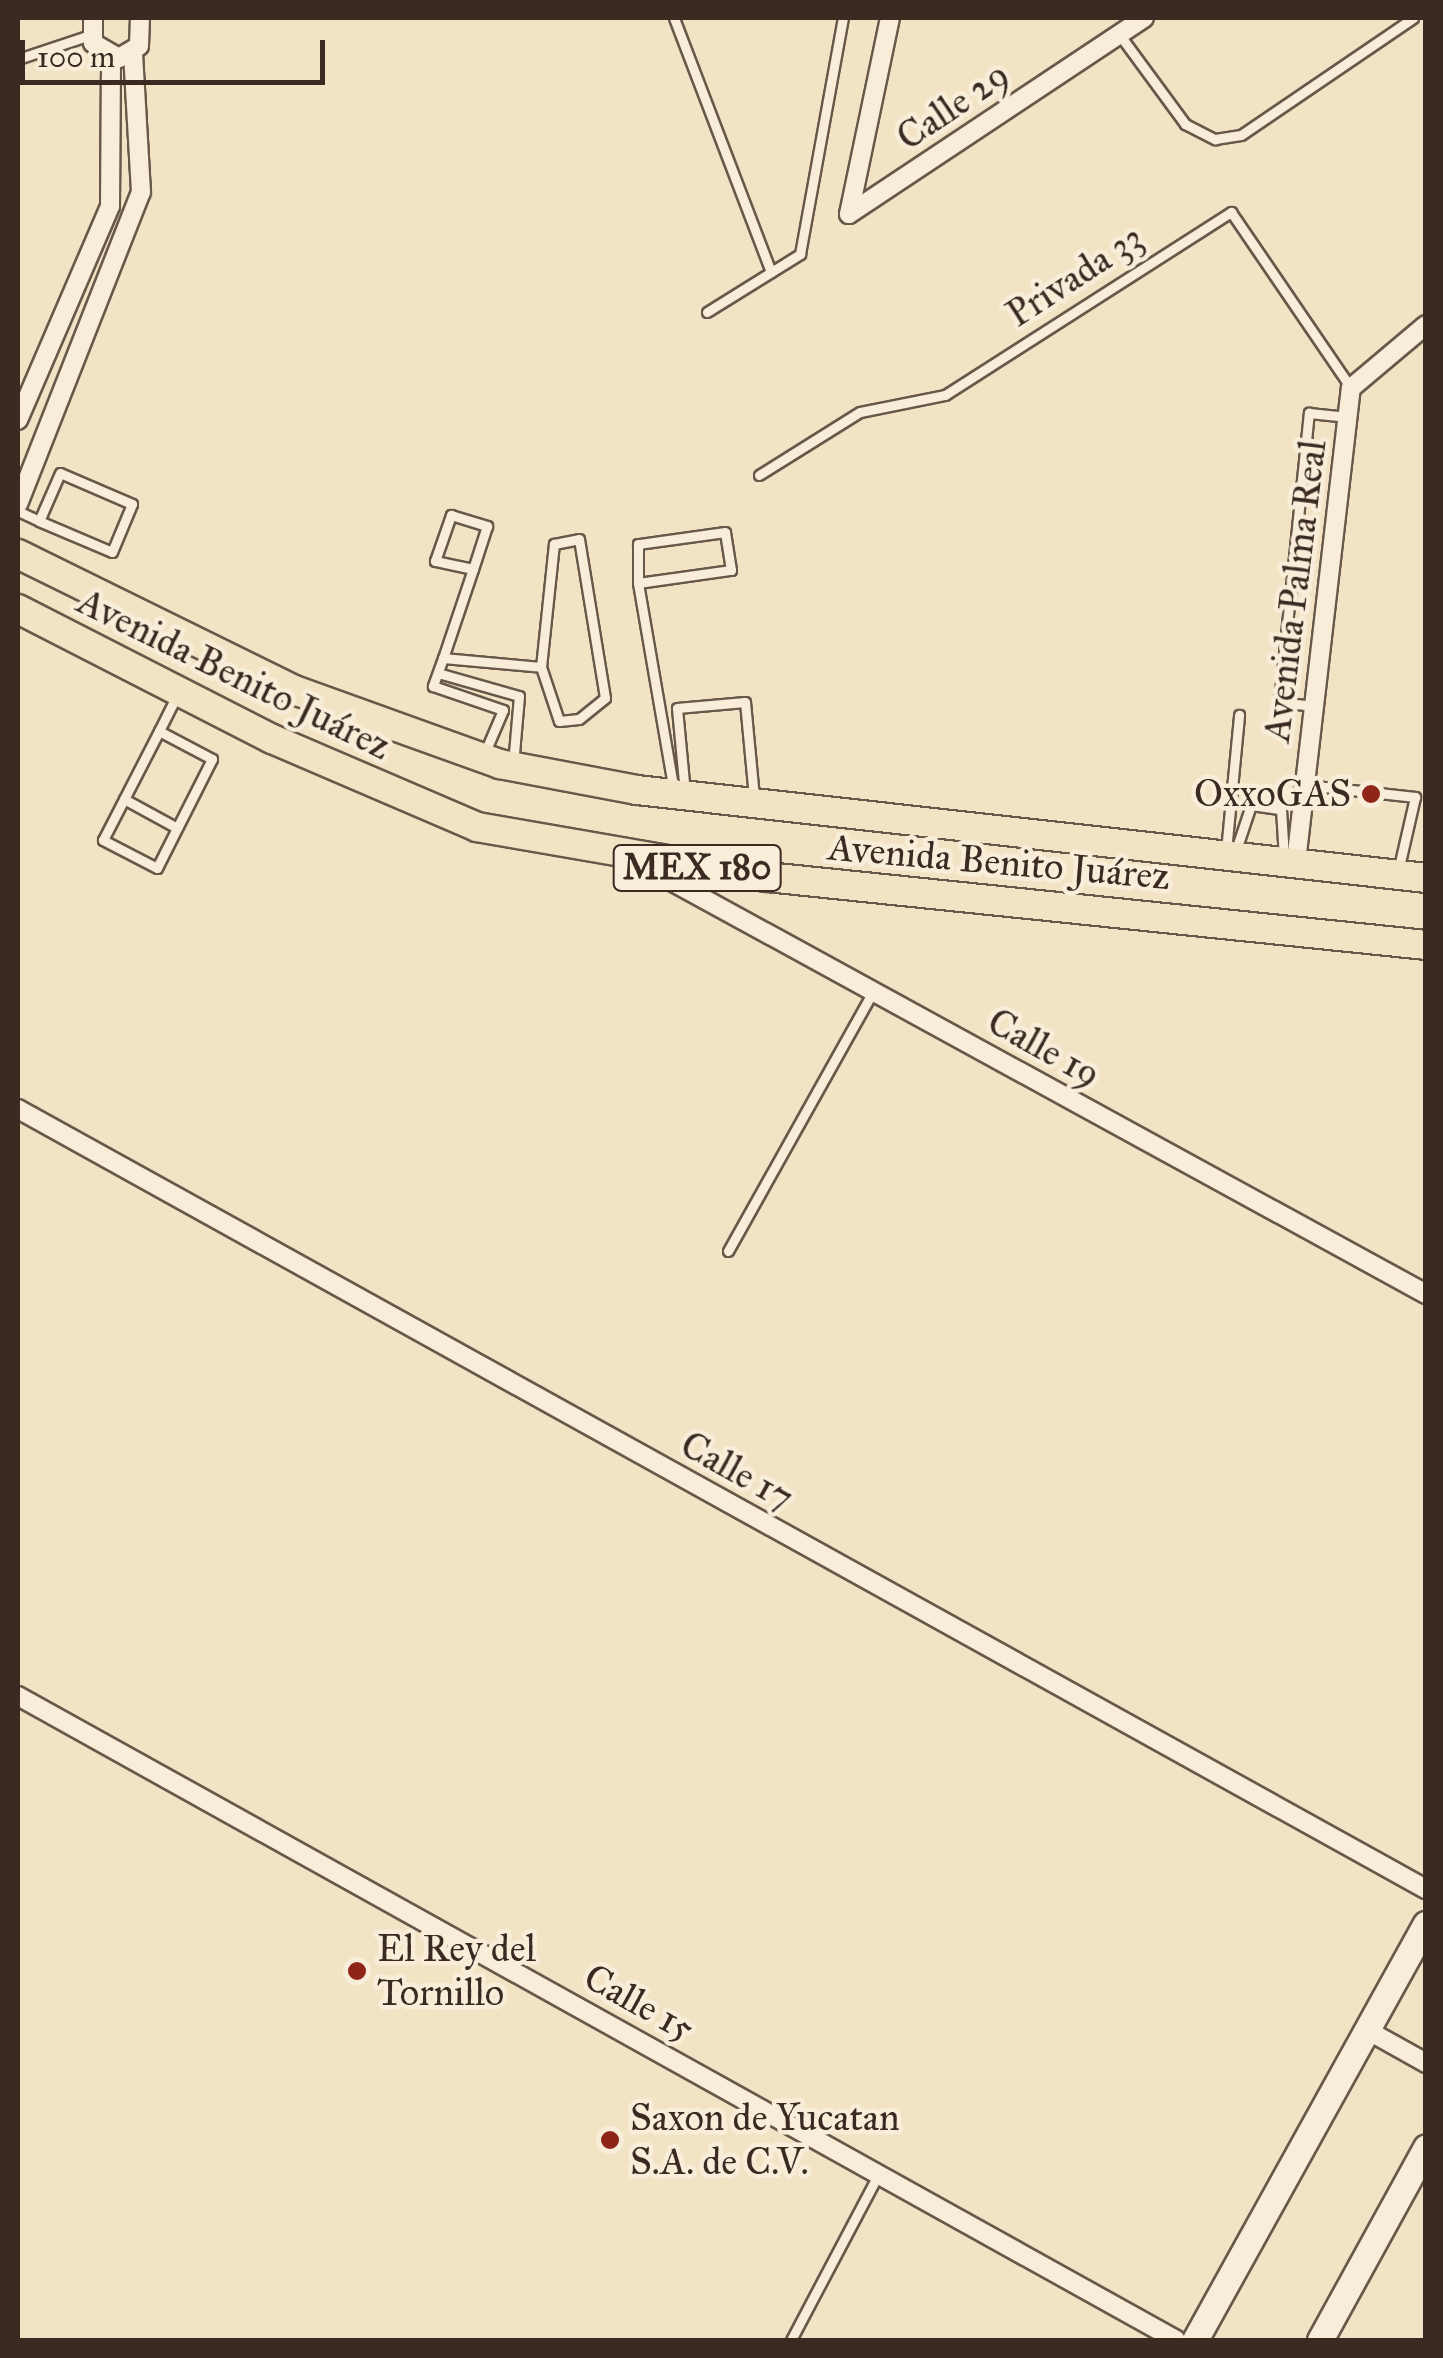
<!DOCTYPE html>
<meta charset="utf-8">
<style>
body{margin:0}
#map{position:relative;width:1443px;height:2358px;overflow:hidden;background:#f2e3c4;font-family:"IM FELL Great Primer",serif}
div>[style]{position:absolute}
.roads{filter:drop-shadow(2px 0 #68584a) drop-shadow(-2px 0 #68584a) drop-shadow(0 2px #68584a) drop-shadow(0 -2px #68584a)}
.lane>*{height:9px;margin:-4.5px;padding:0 4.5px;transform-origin:4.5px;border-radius:4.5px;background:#f7edd9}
.street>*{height:18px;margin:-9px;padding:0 9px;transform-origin:9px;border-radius:9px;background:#f7edd9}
.secondary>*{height:25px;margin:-12.5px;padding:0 12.5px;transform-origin:12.5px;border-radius:12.5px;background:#f7edd9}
.primary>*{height:28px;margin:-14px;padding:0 14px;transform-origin:14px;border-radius:14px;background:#f2e3c4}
.dots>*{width:28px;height:28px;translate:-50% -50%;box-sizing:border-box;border:5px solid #f7edd9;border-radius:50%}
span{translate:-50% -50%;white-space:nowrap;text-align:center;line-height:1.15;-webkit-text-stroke:9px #f7edd9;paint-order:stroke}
.shield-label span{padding:2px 8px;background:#f7edd9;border:2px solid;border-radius:8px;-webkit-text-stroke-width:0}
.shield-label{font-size:35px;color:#3a2a22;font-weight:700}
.street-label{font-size:38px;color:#3a2a22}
.poi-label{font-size:38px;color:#3a2a22}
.right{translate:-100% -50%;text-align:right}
.left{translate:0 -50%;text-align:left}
.frame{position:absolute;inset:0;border:20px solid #3a2a22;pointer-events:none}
.scale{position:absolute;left:20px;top:40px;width:305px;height:45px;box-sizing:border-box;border:5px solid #3a2a22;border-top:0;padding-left:12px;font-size:30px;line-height:35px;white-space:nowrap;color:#3a2a22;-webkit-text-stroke:8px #f7edd9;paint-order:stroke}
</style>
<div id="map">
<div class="roads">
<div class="lane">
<div style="left:674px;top:18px;width:272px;rotate:69.1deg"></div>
<div style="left:1119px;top:34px;width:112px;rotate:53.7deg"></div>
<div style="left:1185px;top:124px;width:34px;rotate:27deg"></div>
<div style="left:1215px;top:139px;width:26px;rotate:-9deg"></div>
<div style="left:1241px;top:135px;width:208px;rotate:-34.2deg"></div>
<div style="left:18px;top:59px;width:76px;rotate:-18.4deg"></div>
<div style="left:707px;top:312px;width:110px;rotate:-31.9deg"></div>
<div style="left:800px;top:254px;width:240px;rotate:-79.7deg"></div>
<div style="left:759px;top:475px;width:119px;rotate:-32deg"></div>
<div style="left:860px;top:412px;width:87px;rotate:-11.3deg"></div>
<div style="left:945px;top:395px;width:340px;rotate:-32.6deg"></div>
<div style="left:1231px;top:212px;width:213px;rotate:55.7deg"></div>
<div style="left:18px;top:511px;width:23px;rotate:25deg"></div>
<div style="left:39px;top:521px;width:79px;rotate:23deg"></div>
<div style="left:112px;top:552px;width:52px;rotate:-67.4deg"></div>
<div style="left:132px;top:504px;width:78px;rotate:-156.7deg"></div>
<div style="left:60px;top:473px;width:52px;rotate:113.6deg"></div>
<div style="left:473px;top:569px;width:39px;rotate:-168deg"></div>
<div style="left:435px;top:561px;width:49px;rotate:-70.8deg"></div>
<div style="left:451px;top:515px;width:38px;rotate:17deg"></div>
<div style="left:487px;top:526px;width:45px;rotate:108deg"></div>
<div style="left:473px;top:569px;width:94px;rotate:108.6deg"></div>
<div style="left:443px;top:658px;width:98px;rotate:5.2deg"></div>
<div style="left:541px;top:667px;width:124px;rotate:-84deg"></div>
<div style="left:554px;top:544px;width:25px;rotate:-11deg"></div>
<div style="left:579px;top:539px;width:161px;rotate:80.7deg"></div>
<div style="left:605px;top:698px;width:33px;rotate:141deg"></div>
<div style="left:579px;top:719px;width:20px;rotate:174deg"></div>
<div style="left:559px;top:721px;width:57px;rotate:-108.4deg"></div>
<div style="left:638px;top:583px;width:94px;rotate:-8deg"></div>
<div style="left:731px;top:570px;width:38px;rotate:-99deg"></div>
<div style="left:725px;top:532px;width:88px;rotate:172.1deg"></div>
<div style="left:638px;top:544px;width:39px;rotate:90deg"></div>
<div style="left:638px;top:583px;width:212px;rotate:80.2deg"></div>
<div style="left:443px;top:658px;width:30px;rotate:110deg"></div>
<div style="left:433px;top:686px;width:74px;rotate:18.9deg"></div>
<div style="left:503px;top:710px;width:46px;rotate:113.2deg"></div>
<div style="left:438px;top:673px;width:84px;rotate:15.9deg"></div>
<div style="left:519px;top:696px;width:68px;rotate:95deg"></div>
<div style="left:1315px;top:706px;width:36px;rotate:-174deg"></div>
<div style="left:1279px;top:702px;width:291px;rotate:-84.1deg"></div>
<div style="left:1309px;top:413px;width:39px;rotate:6deg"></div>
<div style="left:159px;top:731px;width:60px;rotate:27.8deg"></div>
<div style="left:212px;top:759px;width:122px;rotate:116.8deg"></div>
<div style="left:157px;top:868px;width:61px;rotate:-152.6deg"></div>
<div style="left:103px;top:840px;width:123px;rotate:-62.8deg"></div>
<div style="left:159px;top:731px;width:42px;rotate:-63.4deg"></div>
<div style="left:1306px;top:785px;width:110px;rotate:6.3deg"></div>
<div style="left:1415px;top:797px;width:76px;rotate:102.9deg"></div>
<div style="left:685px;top:793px;width:85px;rotate:-95.4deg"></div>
<div style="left:677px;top:708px;width:68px;rotate:-5deg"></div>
<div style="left:745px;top:702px;width:95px;rotate:84.6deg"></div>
<div style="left:124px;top:799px;width:60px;rotate:28.7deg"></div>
<div style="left:1226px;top:851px;width:137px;rotate:-84.5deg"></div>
<div style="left:1235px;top:853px;width:51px;rotate:-71.6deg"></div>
<div style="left:1251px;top:805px;width:30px;rotate:8deg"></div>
<div style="left:1281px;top:809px;width:49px;rotate:86.5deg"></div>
<div style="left:728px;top:1251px;width:297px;rotate:-60.8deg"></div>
<div style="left:791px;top:2340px;width:189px;rotate:-62.2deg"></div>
</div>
<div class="street">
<div style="left:93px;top:18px;width:25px;rotate:90deg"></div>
<div style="left:93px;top:43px;width:30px;rotate:30deg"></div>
<div style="left:119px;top:58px;width:23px;rotate:-31deg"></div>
<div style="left:139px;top:46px;width:28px;rotate:-88deg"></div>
<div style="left:849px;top:214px;width:354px;rotate:-33.6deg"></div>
<div style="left:849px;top:214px;width:200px;rotate:-78.2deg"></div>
<div style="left:18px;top:420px;width:233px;rotate:-66.7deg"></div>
<div style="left:110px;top:206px;width:149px;rotate:-89.6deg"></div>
<div style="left:18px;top:504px;width:335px;rotate:-68.5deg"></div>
<div style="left:141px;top:192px;width:140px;rotate:-93.3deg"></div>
<div style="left:633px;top:860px;width:904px;rotate:28.69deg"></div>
<div style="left:1296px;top:862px;width:477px;rotate:-83.4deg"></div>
<div style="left:1351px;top:388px;width:98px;rotate:-40deg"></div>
<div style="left:18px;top:1109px;width:1610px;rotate:28.99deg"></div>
<div style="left:18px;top:1696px;width:1325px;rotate:29.08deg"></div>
<div style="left:1367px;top:2030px;width:68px;rotate:29.2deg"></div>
</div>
<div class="secondary">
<div style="left:1195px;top:2340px;width:476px;rotate:-61deg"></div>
<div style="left:1320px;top:2340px;width:220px;rotate:-61.2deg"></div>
</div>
<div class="primary">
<div style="left:18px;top:554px;width:311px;rotate:26.2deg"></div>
<div style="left:297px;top:691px;width:216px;rotate:19.8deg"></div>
<div style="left:500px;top:764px;width:139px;rotate:10.7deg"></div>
<div style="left:637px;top:790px;width:794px;rotate:6.36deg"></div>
<div style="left:18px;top:609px;width:285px;rotate:27.1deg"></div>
<div style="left:272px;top:739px;width:223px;rotate:23.2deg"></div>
<div style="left:477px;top:827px;width:294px;rotate:9.8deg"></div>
<div style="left:767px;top:877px;width:662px;rotate:5.89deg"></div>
</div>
</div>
<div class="dots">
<div style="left:1371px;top:794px;background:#8f2418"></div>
<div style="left:357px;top:1971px;background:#8f2418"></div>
<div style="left:610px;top:2140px;background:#8f2418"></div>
</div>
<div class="shield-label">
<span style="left:697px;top:868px">MEX 180</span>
</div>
<div class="street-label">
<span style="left:953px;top:106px;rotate:-34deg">Calle 29</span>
<span style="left:1075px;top:276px;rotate:-33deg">Privada 33</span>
<span style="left:1295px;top:591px;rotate:-83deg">Avenida Palma Real</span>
<span style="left:234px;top:674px;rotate:26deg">Avenida Benito Juárez</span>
<span style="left:999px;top:862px;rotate:5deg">Avenida Benito Juárez</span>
<span style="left:1044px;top:1048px;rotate:29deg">Calle 19</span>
<span style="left:737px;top:1471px;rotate:29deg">Calle 17</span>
<span style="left:639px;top:2003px;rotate:29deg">Calle 15</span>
</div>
<div class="poi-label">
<span class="right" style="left:1351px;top:794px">OxxoGAS</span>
<span class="left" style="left:377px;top:1971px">El Rey del<br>Tornillo</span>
<span class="left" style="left:630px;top:2140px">Saxon de Yucatan<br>S.A. de C.V.</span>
</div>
<div class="frame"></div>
<div class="scale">100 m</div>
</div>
